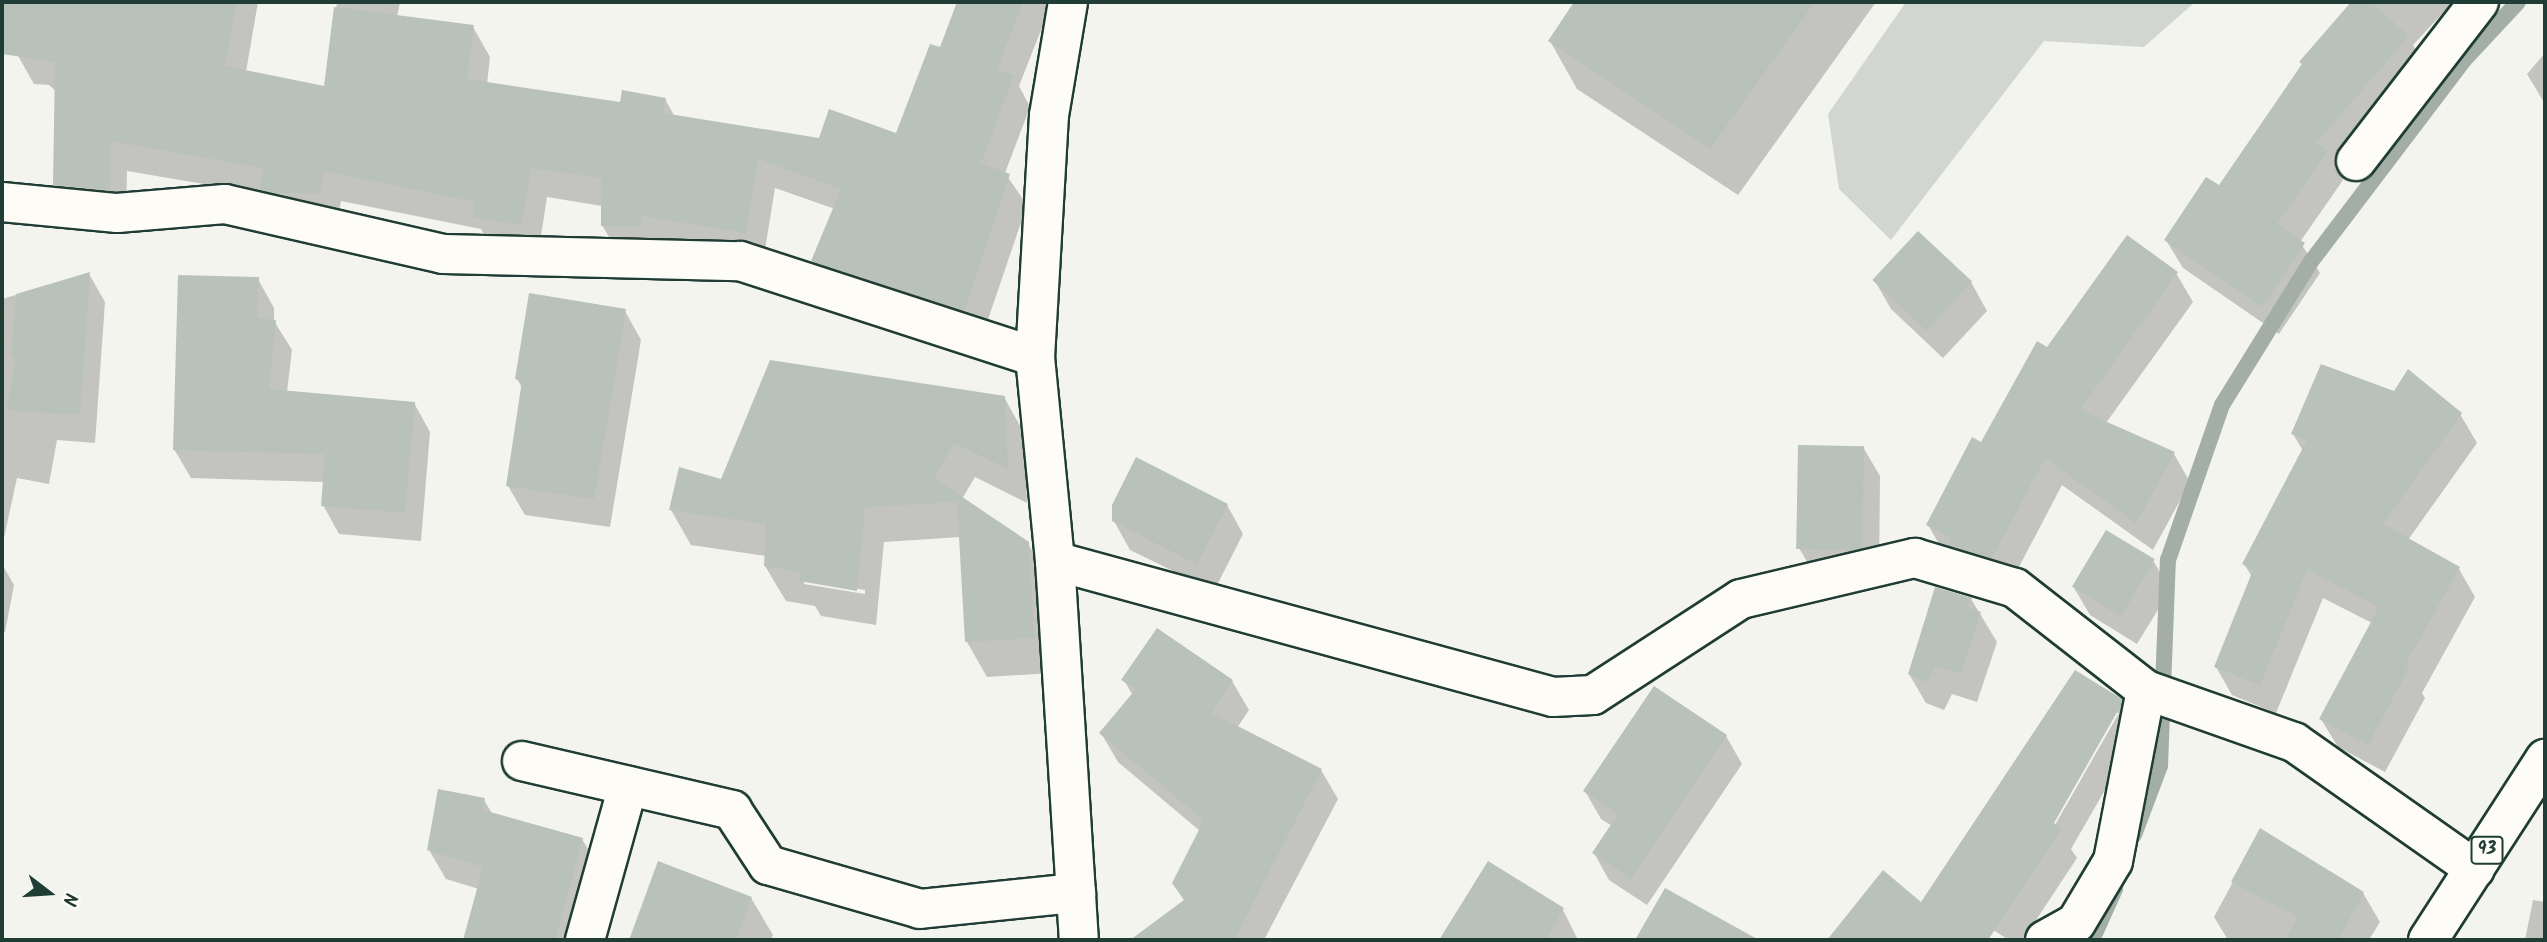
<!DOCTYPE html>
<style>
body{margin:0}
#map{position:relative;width:2547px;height:942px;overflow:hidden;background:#f4f4ef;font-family:Kalam,sans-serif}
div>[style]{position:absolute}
.green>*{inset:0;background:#d1d6d1}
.shadow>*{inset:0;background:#0003}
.stream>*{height:16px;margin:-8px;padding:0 8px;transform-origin:8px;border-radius:8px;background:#a3aea7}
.building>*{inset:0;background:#b9c1bb;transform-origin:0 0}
.roads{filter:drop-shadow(2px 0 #1f3d34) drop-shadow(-2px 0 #1f3d34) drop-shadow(0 2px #1f3d34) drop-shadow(0 -2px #1f3d34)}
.minor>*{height:38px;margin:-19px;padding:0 19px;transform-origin:19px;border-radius:19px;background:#fdfcf7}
.major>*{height:38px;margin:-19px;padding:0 19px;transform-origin:19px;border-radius:19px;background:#fdfcf7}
span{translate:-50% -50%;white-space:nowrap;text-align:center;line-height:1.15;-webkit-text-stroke:5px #fdfcf7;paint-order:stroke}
.shield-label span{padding:2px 5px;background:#fdfcf7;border:2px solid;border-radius:5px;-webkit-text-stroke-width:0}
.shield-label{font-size:18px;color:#1f3d34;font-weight:700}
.frame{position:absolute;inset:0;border:4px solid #1f3d34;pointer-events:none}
.north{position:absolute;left:14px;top:858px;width:70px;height:70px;-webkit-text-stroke:5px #fdfcf7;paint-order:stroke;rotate:107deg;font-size:19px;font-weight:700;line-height:28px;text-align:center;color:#1f3d34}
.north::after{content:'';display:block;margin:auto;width:24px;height:32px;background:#1f3d34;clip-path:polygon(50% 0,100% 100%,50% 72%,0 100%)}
</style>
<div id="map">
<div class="green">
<div style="clip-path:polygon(1906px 2px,2195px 2px,2144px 47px,2044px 41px,1891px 240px,1839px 189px,1828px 114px)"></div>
</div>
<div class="shadow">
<div style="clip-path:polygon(18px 2px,258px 2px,246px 72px,325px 88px,337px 2px,400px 2px,397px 17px,473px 27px,490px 57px,487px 84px,621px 104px,665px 99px,675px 117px,820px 139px,897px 135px,941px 50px,959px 2px,1052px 2px,1019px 86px,1030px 107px,1005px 173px,1027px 205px,981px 340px,831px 291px,813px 261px,835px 209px,775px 188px,763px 262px,620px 256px,602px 225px,602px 206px,547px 197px,538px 255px,491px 247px,481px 229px,341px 201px,337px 223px,264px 194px,127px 171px,126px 220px,73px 215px,55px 184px,57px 92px,49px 85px,34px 84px,17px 54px)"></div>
<div style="clip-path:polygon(1576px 2px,1876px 2px,1738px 195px,1577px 89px,1550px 41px)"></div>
<div style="clip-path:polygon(2353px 2px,2453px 2px,2413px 45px,2424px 65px,2335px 168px,2343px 180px,2300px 242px,2320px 273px,2279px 334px,2183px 268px,2166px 240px,2219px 188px,2303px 65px,2301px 62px)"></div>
<div style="clip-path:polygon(2545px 53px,2545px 104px,2527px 74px)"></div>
<div style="clip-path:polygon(2176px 273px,2193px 302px,2106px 423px,2174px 454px,2190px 482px,2153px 550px,2062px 485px,2009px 586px,1945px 554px,1928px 525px,2048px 350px)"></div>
<div style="clip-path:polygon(89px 274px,105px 302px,95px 443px,57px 440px,49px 484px,17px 478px,2px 547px,2px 299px)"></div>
<div style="clip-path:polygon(258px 279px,274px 308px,274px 321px,292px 350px,287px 392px,414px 403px,430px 432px,421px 541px,339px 534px,323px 505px,325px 482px,191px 478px,174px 449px)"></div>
<div style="clip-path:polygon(1875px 281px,1971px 282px,1987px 311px,1943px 358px,1891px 309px)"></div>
<div style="clip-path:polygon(625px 311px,641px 340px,610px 527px,525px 515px,508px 486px,523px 389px,517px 379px)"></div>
<div style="clip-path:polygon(evenodd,1004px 397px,1024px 433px,1027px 503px,975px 477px,962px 499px,1028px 544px,1049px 579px,1053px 673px,987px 677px,967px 642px,961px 537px,884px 542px,876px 625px,821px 616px,815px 606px,786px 601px,765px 566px,766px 556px,691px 545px,671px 510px,722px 481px,1004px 397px,804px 580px,865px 590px,865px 594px,804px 584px,804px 580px)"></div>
<div style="clip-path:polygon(2460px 414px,2477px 443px,2408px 540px,2459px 569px,2475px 597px,2422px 693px,2425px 698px,2385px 772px,2338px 747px,2321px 719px,2372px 623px,2323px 598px,2276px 713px,2232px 695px,2216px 667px,2252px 577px,2244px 564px,2303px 451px,2293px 434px)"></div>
<div style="clip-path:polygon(1863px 447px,1880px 476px,1879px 576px,1816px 577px,1799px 548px)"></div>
<div style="clip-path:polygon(1227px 505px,1243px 534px,1214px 591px,1130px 550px,1114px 521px)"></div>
<div style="clip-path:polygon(2154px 562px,2170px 590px,2137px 644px,2090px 615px,2073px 586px)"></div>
<div style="clip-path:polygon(2px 564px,14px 585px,5px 632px,2px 631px)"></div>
<div style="clip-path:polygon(1971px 599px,1997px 642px,1977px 702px,1952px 694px,1944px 710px,1926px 703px,1909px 674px)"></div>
<div style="clip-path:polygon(1124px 680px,1232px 681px,1249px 710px,1237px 728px,1321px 770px,1338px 799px,1264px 940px,1176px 940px,1163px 918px,1185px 902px,1174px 883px,1200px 831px,1118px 762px,1101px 733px,1133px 696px)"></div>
<div style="clip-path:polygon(evenodd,2121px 700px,2137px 729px,2136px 736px,2071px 849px,2077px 858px,2023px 940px,2009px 940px,1990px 928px,1980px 940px,1829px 940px,1883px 873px,1922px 904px,2121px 700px,2115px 713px,2119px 713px,2051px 832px,2048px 830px,2115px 713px)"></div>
<div style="clip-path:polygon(1726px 736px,1742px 764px,1647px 905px,1609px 880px,1594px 853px,1612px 826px,1601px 819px,1585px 791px)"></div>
<div style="clip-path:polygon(484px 800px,493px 815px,582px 839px,599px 868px,579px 940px,465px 940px,479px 889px,446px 879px,429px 850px)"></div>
<div style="clip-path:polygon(2261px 830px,2363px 893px,2380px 922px,2369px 940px,2228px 940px,2214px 917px)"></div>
<div style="clip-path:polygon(659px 864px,751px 898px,773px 935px,771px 940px,631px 940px)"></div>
<div style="clip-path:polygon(1488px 864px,1563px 910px,1578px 940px,1441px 940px)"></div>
<div style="clip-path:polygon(1666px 890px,1755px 940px,1637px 940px)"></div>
<div style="clip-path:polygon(2533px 900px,2545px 902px,2545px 940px,2525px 940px)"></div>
</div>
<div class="stream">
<div style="left:2134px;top:835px;width:74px;rotate:-69.4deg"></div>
<div style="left:2160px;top:766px;width:206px;rotate:-87.8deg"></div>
<div style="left:2168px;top:560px;width:164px;rotate:-70.8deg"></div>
<div style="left:2222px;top:405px;width:167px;rotate:-58.2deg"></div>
<div style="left:2310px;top:263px;width:255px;rotate:-52.8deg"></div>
<div style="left:2464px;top:60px;width:79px;rotate:-47deg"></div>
<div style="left:2092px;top:940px;width:56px;rotate:-65.7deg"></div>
</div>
<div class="building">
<div style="clip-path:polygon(2px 2px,236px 2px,225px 66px,324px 86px,334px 7px,474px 25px,467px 79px,620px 102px,622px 90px,666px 98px,663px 113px,819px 138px,829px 109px,896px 133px,930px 44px,940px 47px,957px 2px,1023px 2px,997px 69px,1014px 75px,981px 163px,1010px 174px,964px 311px,811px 261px,841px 189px,758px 159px,746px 233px,641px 216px,641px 226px,601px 226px,601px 178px,531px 168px,521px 225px,472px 217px,475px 202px,324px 171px,320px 193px,273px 193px,259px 189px,263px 168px,111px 141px,110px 190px,53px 185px,55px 62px,2px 54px)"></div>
<div style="clip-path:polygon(1574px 2px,1815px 2px,1710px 149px,1548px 41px)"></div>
<div style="clip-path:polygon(2351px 2px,2371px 2px,2409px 36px,2316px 143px,2328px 151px,2277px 224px,2305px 243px,2262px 307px,2164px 240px,2206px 177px,2219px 185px,2302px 64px,2299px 62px)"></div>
<div style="left:1918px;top:231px;width:74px;height:67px;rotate:43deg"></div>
<div style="clip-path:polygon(2127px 235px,2178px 272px,2080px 410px,2175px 452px,2136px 523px,2045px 458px,1992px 558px,1949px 545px,1951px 538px,1926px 525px,1972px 437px,1981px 442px,2037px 341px,2047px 347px)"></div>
<div style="clip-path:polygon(90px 272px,80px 415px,6px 410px,16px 359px,11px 358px,16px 294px)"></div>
<div style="clip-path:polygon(178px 275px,259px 277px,257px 318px,276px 320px,269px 389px,415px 402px,405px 513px,321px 506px,325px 454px,173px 450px)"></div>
<div style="clip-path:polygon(529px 293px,626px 309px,594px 499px,506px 486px,522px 381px,515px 379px)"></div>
<div style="clip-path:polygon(770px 360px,1005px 396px,1008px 469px,954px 443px,934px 478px,1029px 542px,1034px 638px,965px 642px,957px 502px,865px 507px,857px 591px,799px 581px,800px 572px,764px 566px,766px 524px,669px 510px,679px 467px,721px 479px)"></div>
<div style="clip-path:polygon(2321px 364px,2394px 391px,2408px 369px,2462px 413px,2383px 524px,2460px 567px,2405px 665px,2409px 668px,2368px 745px,2319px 719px,2379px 607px,2307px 570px,2260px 685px,2214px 667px,2253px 570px,2242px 564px,2307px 440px,2291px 434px)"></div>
<div style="left:1798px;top:445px;width:66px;height:104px;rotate:1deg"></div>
<div style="clip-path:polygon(1136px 457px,1228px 504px,1197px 564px,1112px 521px,1112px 505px)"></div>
<div style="left:2106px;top:530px;width:57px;height:66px;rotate:31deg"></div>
<div style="clip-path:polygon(1935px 587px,1972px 598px,1967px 607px,1981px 612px,1961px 674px,1936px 666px,1927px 682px,1908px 674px)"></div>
<div style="clip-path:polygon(1157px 628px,1233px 680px,1212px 713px,1322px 769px,1234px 940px,1130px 940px,1184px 900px,1172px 883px,1204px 820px,1099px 733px,1136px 689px,1121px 680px)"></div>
<div style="clip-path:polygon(2075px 670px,2122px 699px,2120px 707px,2054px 823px,2062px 829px,1988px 940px,1827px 940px,1883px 870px,1921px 902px)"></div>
<div style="clip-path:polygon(1654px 686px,1727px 735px,1631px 879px,1592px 853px,1618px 814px,1583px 791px)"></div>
<div style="clip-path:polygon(438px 789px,485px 798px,483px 810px,583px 838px,555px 940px,463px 940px,483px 867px,427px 850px)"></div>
<div style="clip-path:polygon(2260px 828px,2364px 892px,2338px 940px,2286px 940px,2298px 916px,2231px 882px)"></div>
<div style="clip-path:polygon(658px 861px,752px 897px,736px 940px,629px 940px)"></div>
<div style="clip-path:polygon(1488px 861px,1564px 908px,1545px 940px,1439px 940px)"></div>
<div style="clip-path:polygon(1665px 888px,1759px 940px,1635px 940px)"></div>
</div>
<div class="roads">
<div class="minor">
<div style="left:1068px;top:2px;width:115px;rotate:99.5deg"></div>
<div style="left:1049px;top:115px;width:242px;rotate:93.3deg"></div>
<div style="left:1035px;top:357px;width:205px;rotate:84.4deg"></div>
<div style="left:1055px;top:561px;width:380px;rotate:86.4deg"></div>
<div style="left:2356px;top:161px;width:201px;rotate:-52.3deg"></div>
<div style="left:2px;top:202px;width:116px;rotate:5.5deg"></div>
<div style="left:117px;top:213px;width:108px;rotate:-4.8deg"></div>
<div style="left:225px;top:204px;width:224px;rotate:12.9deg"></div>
<div style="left:443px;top:254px;width:297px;rotate:1.4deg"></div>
<div style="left:740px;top:261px;width:310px;rotate:18deg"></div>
<div style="left:1055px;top:561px;width:516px;rotate:15.27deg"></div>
<div style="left:1553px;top:697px;width:40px;rotate:-2.9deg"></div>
<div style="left:1593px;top:695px;width:176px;rotate:-33deg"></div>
<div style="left:1741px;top:599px;width:179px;rotate:-13.3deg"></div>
<div style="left:1915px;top:558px;width:104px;rotate:16.7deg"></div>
<div style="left:2015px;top:588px;width:166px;rotate:37.9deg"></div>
<div style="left:2146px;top:690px;width:157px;rotate:19.4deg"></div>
<div style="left:2294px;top:742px;width:221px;rotate:35.1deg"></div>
<div style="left:522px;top:761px;width:216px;rotate:13.1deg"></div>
<div style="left:732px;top:810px;width:66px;rotate:56.8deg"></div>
<div style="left:768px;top:865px;width:158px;rotate:16.1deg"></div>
<div style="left:920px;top:909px;width:157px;rotate:-5.9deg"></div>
<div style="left:585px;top:940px;width:160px;rotate:-74.4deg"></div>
<div style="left:2045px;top:940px;width:35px;rotate:-29deg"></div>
<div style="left:2076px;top:923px;width:72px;rotate:-59.2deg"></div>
<div style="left:2113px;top:861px;width:174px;rotate:-79.1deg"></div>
</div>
<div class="major">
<div style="left:2428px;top:940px;width:216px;rotate:-57.1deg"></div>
</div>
</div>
<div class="shield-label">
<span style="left:2487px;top:850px">93</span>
</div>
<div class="frame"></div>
<div class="north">N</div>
</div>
